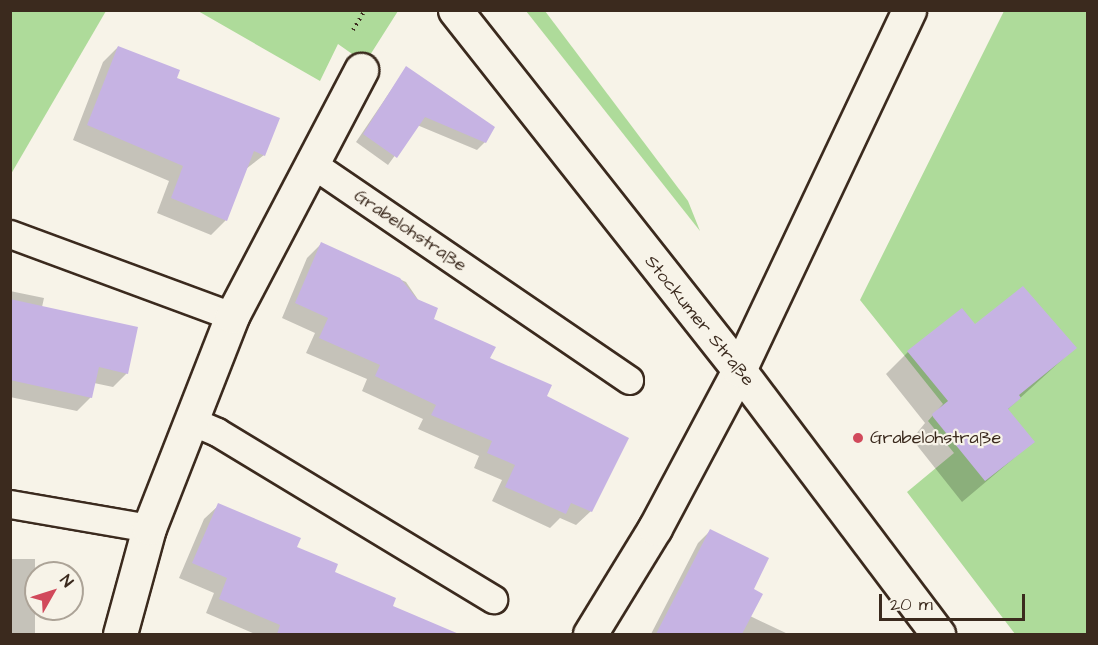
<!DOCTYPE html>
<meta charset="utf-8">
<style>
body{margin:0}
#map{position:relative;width:1098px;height:645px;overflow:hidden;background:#f7f3e8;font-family:"Architects Daughter",sans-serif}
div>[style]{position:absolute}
.green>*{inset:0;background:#aedb9a}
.shadow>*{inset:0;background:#0003;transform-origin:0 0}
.building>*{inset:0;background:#c6b3e3}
.path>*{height:4px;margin-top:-2px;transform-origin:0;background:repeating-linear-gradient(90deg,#3b2a1e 0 1.5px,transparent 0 6px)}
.roads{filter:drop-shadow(2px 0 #3b2a1e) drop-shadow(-2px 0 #3b2a1e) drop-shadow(0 2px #3b2a1e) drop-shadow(0 -2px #3b2a1e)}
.service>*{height:27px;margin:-13.5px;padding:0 13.5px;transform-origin:13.5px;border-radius:13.5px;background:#f7f3e8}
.minor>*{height:33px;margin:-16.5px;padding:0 16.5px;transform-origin:16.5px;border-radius:16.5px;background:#f7f3e8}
.dots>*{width:16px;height:16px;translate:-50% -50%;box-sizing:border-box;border:3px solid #f7f3e8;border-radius:50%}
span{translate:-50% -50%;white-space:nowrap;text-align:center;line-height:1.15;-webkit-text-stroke:4.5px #f7f3e8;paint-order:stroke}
.street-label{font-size:18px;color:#3b2a1e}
.poi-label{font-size:18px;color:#3b2a1e}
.left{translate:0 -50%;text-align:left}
.frame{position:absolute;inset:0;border:12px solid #3b2a1e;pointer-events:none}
.north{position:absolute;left:24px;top:561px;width:60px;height:60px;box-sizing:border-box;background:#f7f3e8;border:2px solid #aca397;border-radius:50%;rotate:51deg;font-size:16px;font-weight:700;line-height:24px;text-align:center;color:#3b2a1e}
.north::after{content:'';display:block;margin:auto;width:21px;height:27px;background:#d1495b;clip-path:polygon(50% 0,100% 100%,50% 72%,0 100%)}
.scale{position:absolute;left:879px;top:594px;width:146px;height:27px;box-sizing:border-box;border:3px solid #3b2a1e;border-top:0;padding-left:8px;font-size:18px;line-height:21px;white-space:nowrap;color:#3b2a1e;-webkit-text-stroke:4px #f7f3e8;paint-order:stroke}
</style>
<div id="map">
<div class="green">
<div style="clip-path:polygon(11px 10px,106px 11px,11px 174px,10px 11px)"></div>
<div style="clip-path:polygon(198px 11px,398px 11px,365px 63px,338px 44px,320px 81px)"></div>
<div style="clip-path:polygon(526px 11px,545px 11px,688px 201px,700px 231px)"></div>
<div style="clip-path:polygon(1004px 11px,1087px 11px,1087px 634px,1015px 634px,907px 492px,954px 453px,928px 421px,943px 404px,860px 300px)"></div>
</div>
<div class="shadow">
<div style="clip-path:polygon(118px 47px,176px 79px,264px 155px,246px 169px,226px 220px,211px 235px,157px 213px,169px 181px,73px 140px,103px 62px)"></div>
<div style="clip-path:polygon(406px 68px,485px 142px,477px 150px,417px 125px,388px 165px,356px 142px)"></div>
<div style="clip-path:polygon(321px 244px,406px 282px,432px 320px,545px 396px,591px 511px,576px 525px,560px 518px,550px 528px,492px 501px,502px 480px,474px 468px,479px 456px,418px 429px,423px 419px,362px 391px,367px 379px,306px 353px,315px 333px,282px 318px,307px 258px)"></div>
<div style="clip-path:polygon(10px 291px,44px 298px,42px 307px,127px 373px,113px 387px,94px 383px,91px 397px,77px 411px,10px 397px)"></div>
<div style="clip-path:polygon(974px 326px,1075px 348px,1007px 410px,1033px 442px,962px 502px,912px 439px,925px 423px,886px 374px,908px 352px)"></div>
<div style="clip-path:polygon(219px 505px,391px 607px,455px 634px,255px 634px,206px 613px,214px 593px,179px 578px,204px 519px)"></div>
<div style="clip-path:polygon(710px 531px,750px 616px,788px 634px,651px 634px,698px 543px)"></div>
<div style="left:10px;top:559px;width:25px;height:75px"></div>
</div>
<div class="building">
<div style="clip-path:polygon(118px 46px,180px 70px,177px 78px,280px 118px,265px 156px,254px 151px,227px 221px,171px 198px,183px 166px,87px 125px)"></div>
<div style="clip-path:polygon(406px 66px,495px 127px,486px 143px,425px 117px,397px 158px,363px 134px)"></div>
<div style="clip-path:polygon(321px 242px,400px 278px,417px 299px,438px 308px,434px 319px,496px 347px,490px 358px,552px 385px,547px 396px,629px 438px,592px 512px,571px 503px,566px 514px,505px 487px,515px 465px,487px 453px,492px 441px,431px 415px,436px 405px,375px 376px,380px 365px,319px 338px,328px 318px,295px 303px)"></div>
<div style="clip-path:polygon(1023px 286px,1077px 348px,1019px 395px,1021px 398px,1008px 409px,1035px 442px,985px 481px,933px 417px,932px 414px,948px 401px,907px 351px,962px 308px,975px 324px)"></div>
<div style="clip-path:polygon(10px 299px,138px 327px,128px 374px,99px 367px,92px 398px,10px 380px)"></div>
<div style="clip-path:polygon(218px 503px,301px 538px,297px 547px,338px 564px,335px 572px,396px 598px,393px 606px,459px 634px,277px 634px,280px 625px,219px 599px,227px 578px,192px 563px)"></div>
<div style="clip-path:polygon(710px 529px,769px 558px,754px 589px,763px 594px,742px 634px,656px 634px)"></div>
</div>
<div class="path">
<div style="left:353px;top:30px;width:23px;rotate:-59deg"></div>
</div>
<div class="roads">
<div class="service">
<div style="left:311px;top:163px;width:385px;rotate:34.3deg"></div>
<div style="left:10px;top:234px;width:237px;rotate:20.3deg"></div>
<div style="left:189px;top:420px;width:30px;rotate:23deg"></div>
<div style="left:217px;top:432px;width:323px;rotate:31.2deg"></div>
<div style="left:10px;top:504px;width:141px;rotate:9.8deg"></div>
</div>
<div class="minor">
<div style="left:455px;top:10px;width:459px;rotate:51.7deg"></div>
<div style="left:739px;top:370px;width:331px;rotate:53deg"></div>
<div style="left:120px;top:634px;width:110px;rotate:-74.7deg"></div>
<div style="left:149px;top:528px;width:228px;rotate:-68.6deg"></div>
<div style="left:232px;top:316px;width:278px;rotate:-62.3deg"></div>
<div style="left:590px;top:634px;width:124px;rotate:-58.5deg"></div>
<div style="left:655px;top:528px;width:179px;rotate:-62deg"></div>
<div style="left:739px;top:370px;width:398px;rotate:-64.7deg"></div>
</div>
</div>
<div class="dots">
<div style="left:858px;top:438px;background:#d1495b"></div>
</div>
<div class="street-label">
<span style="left:410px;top:231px;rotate:34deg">Grabelohstraße</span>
<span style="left:699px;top:321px;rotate:51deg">Stockumer Straße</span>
</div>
<div class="poi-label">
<span class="left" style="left:870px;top:438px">Grabelohstraße</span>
</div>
<div class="frame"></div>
<div class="north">N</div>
<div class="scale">20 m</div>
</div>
